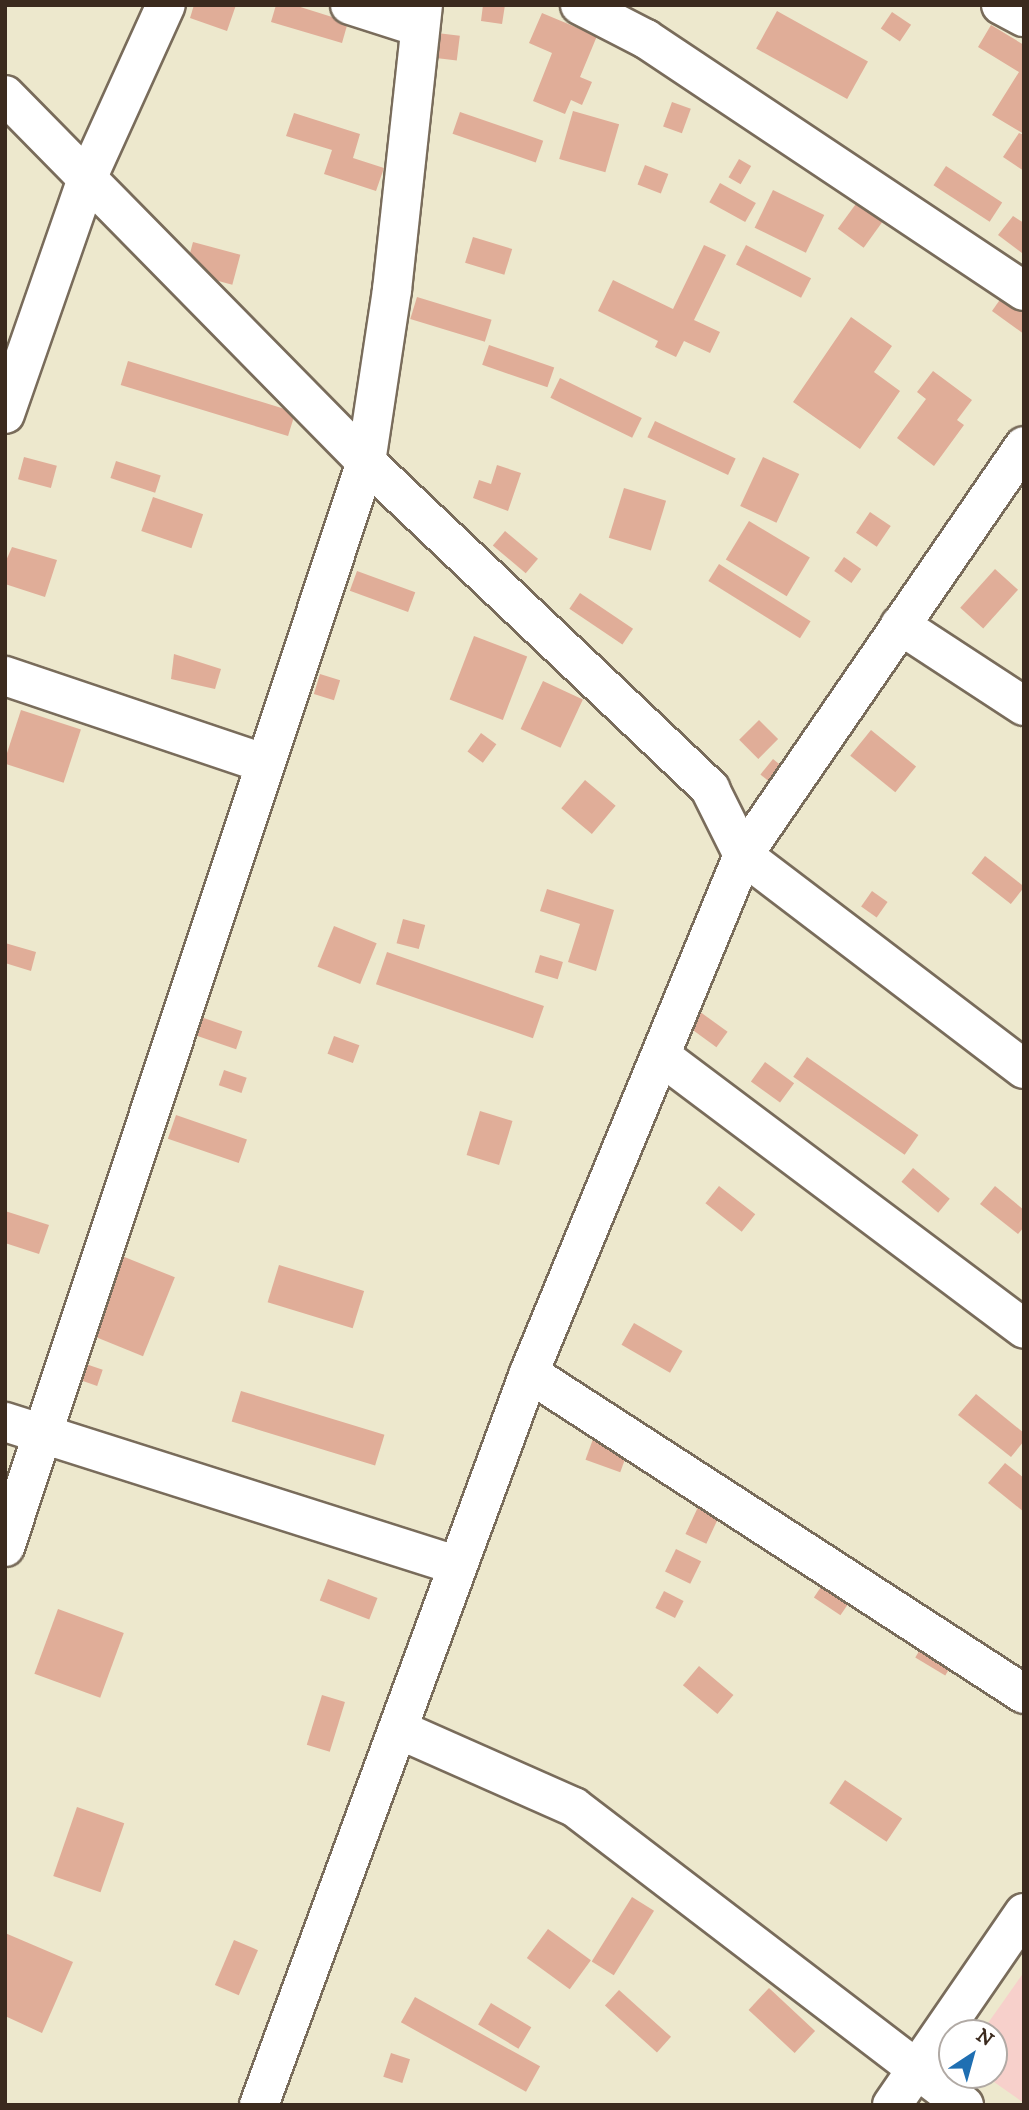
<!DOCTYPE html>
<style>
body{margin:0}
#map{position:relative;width:1029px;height:2110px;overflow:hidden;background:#ede8cd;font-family:"IM FELL DW Pica",serif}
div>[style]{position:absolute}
.built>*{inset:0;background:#f7d0cb}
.building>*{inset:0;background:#e0ad98;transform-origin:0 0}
.roads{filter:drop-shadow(2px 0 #796c5b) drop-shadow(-2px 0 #796c5b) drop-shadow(0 2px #796c5b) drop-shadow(0 -2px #796c5b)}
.minor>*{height:38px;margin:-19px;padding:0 19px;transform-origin:19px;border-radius:19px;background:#fff}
span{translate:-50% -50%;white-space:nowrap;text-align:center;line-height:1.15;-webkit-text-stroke:5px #fff;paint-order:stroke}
.frame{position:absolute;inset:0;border:7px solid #3b2a1e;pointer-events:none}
.north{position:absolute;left:938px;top:2019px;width:70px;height:70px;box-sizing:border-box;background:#fff;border:2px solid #b1aaa5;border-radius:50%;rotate:36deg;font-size:19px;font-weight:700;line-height:28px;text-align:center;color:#3b2a1e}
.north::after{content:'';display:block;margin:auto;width:24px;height:32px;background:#1f6fb2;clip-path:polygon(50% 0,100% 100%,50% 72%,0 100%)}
</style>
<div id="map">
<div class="built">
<div style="clip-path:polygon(1024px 1972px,1024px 2103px,984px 2075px,994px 2075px,994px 2033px,981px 2033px)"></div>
</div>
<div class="building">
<div style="clip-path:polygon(194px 5px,236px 5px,227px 31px,190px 18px)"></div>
<div style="clip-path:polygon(276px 5px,294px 5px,348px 22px,342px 43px,271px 22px)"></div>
<div style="clip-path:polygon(483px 5px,505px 5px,502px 24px,481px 21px)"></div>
<div style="left:777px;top:11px;width:104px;height:43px;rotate:29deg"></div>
<div style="left:892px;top:12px;width:23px;height:20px;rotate:34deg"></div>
<div style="clip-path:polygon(542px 13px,597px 36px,580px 77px,592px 82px,582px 105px,571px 100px,565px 114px,533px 101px,552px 53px,529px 43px)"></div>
<div style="clip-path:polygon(991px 25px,1024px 45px,1024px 134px,992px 115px,1019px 72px,978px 47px)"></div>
<div style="left:437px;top:33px;width:23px;height:25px;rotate:7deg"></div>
<div style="left:672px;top:102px;width:20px;height:26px;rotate:20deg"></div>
<div style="left:573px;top:111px;width:48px;height:50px;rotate:16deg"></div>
<div style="left:460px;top:112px;width:88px;height:23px;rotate:19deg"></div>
<div style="clip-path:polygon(294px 113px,360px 134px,353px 158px,384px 168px,376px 191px,324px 174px,332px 150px,286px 136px)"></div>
<div style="clip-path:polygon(1019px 133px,1024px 135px,1024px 171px,1003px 157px)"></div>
<div style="left:739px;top:159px;width:14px;height:21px;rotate:30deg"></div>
<div style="left:645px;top:165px;width:25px;height:21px;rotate:21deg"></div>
<div style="left:946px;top:166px;width:67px;height:23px;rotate:33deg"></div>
<div style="left:720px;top:183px;width:41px;height:22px;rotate:29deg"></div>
<div style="left:773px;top:190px;width:57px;height:42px;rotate:26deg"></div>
<div style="left:866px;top:190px;width:32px;height:48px;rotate:36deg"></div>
<div style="clip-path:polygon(1013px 216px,1024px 223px,1022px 253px,998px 235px)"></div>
<div style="left:473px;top:237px;width:41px;height:27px;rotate:17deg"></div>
<div style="left:193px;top:242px;width:49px;height:31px;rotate:15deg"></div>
<div style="clip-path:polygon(704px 245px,726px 255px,694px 320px,720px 332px,710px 353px,684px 341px,676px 357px,655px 347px,658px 341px,598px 311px,613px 280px,673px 309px)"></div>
<div style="left:746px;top:245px;width:73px;height:22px;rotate:27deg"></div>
<div style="clip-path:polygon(1006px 291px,1024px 304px,1024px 334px,992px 311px)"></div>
<div style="left:417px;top:297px;width:78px;height:23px;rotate:17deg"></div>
<div style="clip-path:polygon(851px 317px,892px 346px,874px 372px,900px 391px,860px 449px,793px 402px)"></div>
<div style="left:489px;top:345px;width:69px;height:21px;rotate:19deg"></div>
<div style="left:128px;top:361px;width:175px;height:25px;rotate:17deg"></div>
<div style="clip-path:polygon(933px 371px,972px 400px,957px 420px,964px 425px,934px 466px,897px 438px,926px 399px,917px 392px)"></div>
<div style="left:560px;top:378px;width:91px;height:22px;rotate:26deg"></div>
<div style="left:655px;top:421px;width:89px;height:18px;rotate:25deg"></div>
<div style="left:24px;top:457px;width:34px;height:23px;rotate:15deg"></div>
<div style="left:763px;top:457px;width:40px;height:54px;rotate:25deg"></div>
<div style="left:116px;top:461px;width:47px;height:18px;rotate:18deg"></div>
<div style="clip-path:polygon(497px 465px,521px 473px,508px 511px,473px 498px,479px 480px,491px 484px)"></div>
<div style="left:624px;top:488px;width:44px;height:52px;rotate:17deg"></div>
<div style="left:153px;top:497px;width:53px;height:36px;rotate:19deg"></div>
<div style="left:870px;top:512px;width:25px;height:25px;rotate:34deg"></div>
<div style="left:749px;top:521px;width:71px;height:45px;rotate:31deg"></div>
<div style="left:505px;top:531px;width:43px;height:19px;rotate:40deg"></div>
<div style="clip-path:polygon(12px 547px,57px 560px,45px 597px,5px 584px,5px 563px)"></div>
<div style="left:844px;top:557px;width:21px;height:17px;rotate:35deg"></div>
<div style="left:719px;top:564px;width:108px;height:20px;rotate:32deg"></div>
<div style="left:995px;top:569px;width:31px;height:52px;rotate:42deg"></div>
<div style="left:357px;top:571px;width:62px;height:21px;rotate:20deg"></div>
<div style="left:580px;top:593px;width:64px;height:19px;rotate:34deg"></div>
<div style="left:474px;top:636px;width:57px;height:68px;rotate:21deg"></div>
<div style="clip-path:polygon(174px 654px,221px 669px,215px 689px,171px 679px)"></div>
<div style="left:320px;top:674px;width:21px;height:21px;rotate:17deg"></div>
<div style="left:543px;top:681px;width:44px;height:53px;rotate:25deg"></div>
<div style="left:21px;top:710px;width:63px;height:56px;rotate:18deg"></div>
<div style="left:759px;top:720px;width:27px;height:28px;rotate:45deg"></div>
<div style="left:871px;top:730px;width:58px;height:33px;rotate:39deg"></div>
<div style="left:481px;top:733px;width:19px;height:23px;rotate:36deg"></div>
<div style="left:773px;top:759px;width:19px;height:20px;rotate:39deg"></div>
<div style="left:585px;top:780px;width:40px;height:37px;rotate:40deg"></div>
<div style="left:985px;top:856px;width:50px;height:22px;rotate:38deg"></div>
<div style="clip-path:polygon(547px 889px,614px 910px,596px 971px,568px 962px,580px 924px,540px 911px)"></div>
<div style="left:872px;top:891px;width:19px;height:19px;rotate:35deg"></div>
<div style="left:403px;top:919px;width:23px;height:25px;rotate:15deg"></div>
<div style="left:334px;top:926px;width:46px;height:44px;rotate:22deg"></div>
<div style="clip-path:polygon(5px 943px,36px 952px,31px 971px,5px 963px)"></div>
<div style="left:387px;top:952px;width:166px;height:34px;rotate:19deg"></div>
<div style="left:540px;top:955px;width:24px;height:18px;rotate:17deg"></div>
<div style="left:692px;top:1006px;width:44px;height:19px;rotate:36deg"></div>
<div style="left:195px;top:1015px;width:50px;height:19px;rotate:19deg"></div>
<div style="left:334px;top:1036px;width:27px;height:19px;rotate:20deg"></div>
<div style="left:807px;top:1057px;width:136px;height:24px;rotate:35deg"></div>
<div style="left:765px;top:1062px;width:36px;height:24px;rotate:36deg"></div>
<div style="left:224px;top:1070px;width:24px;height:16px;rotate:19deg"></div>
<div style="left:480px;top:1111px;width:34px;height:46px;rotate:17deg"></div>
<div style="left:176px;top:1115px;width:75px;height:25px;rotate:19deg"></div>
<div style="left:913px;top:1168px;width:48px;height:18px;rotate:40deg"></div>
<div style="left:719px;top:1186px;width:46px;height:22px;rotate:38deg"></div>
<div style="clip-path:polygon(995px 1186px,1024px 1210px,1024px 1227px,1018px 1234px,980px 1204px)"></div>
<div style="clip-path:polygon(5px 1211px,49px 1225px,39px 1254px,5px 1243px)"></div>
<div style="left:122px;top:1256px;width:57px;height:85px;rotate:22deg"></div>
<div style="left:279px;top:1265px;width:89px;height:39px;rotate:17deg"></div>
<div style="left:634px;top:1323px;width:56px;height:25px;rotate:30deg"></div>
<div style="left:80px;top:1362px;width:24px;height:17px;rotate:19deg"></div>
<div style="left:241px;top:1391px;width:150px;height:32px;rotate:17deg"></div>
<div style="clip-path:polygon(976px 1394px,1024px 1433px,1024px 1441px,1011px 1457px,958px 1415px)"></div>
<div style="left:593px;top:1439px;width:37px;height:22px;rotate:20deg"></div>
<div style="clip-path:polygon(1005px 1463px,1024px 1478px,1024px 1512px,988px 1483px)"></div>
<div style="left:699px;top:1505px;width:23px;height:32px;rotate:25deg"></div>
<div style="left:676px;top:1549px;width:28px;height:25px;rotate:26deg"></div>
<div style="left:829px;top:1575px;width:32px;height:27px;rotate:34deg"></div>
<div style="left:328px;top:1579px;width:53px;height:23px;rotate:21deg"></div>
<div style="left:664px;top:1591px;width:22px;height:19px;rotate:27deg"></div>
<div style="left:58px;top:1609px;width:70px;height:69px;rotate:20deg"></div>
<div style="left:924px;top:1643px;width:35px;height:17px;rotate:31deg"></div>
<div style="left:699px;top:1666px;width:45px;height:25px;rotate:40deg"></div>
<div style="left:322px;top:1695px;width:24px;height:52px;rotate:17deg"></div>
<div style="left:845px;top:1780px;width:69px;height:28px;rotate:34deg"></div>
<div style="left:77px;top:1807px;width:50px;height:73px;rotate:19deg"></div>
<div style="left:632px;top:1897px;width:26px;height:76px;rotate:32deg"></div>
<div style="left:548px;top:1929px;width:53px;height:36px;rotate:36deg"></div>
<div style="clip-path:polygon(5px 1933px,73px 1962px,42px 2033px,5px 2016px)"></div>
<div style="left:234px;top:1940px;width:26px;height:49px;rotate:23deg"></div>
<div style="left:769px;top:1988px;width:63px;height:30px;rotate:43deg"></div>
<div style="left:619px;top:1990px;width:70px;height:21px;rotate:42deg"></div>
<div style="left:415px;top:1997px;width:143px;height:29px;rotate:29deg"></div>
<div style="left:491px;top:2003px;width:47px;height:25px;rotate:31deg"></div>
<div style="left:391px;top:2053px;width:20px;height:25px;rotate:18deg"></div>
</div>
<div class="roads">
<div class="minor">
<div style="left:350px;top:5px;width:72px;rotate:17.7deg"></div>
<div style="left:580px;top:5px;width:74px;rotate:27.3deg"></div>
<div style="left:646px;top:39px;width:454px;rotate:33.7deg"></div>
<div style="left:1001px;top:5px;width:26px;rotate:28deg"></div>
<div style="left:5px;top:95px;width:515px;rotate:45.47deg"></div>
<div style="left:366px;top:462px;width:475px;rotate:43.5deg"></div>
<div style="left:710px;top:789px;width:74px;rotate:63.4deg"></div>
<div style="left:743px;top:855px;width:353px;rotate:37.3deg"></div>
<div style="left:5px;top:414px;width:247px;rotate:-70.8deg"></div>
<div style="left:86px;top:181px;width:193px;rotate:-65.6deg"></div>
<div style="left:900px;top:625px;width:148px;rotate:33.2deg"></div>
<div style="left:5px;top:676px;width:273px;rotate:18.6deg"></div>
<div style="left:661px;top:1056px;width:454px;rotate:36.9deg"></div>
<div style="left:529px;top:1373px;width:590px;rotate:32.96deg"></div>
<div style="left:5px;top:1422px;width:473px;rotate:17.6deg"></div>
<div style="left:5px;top:1547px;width:1143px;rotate:-71.6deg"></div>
<div style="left:366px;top:462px;width:174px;rotate:-81.4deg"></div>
<div style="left:392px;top:290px;width:287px;rotate:-83.8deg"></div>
<div style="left:400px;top:1730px;width:190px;rotate:23.9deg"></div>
<div style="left:574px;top:1807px;width:491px;rotate:37.4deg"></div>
<div style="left:259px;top:2105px;width:780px;rotate:-69.75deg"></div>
<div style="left:529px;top:1373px;width:560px;rotate:-67.55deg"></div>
<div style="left:743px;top:855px;width:496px;rotate:-55.5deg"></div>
<div style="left:892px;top:2105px;width:233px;rotate:-55.5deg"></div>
</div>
</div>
<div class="frame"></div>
<div class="north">N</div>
</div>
